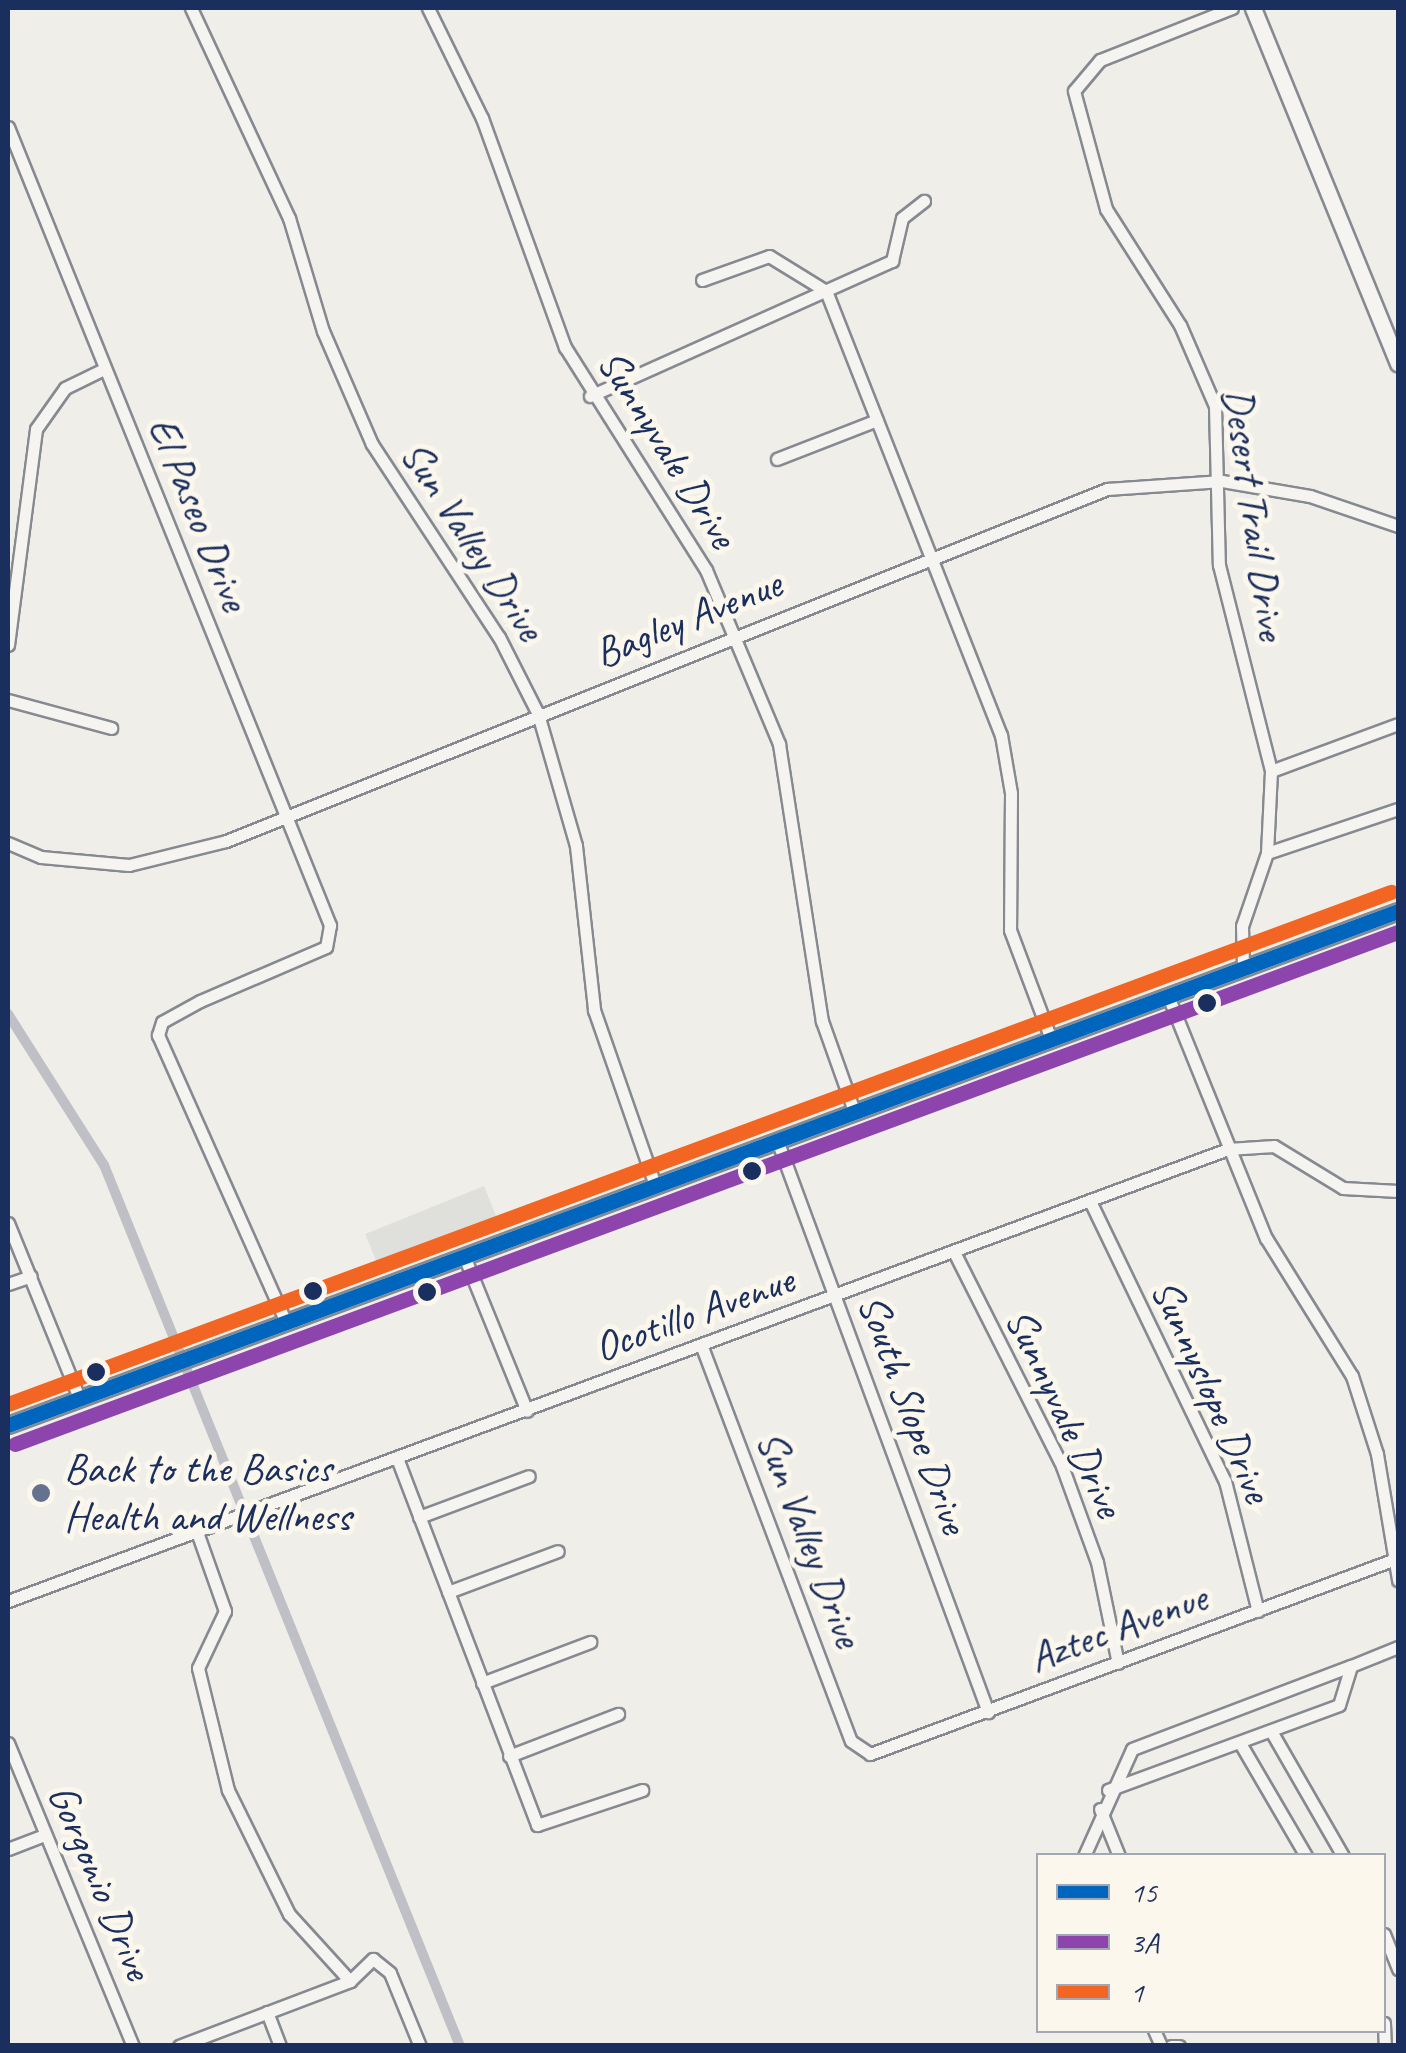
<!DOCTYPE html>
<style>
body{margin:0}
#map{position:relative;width:1406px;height:2053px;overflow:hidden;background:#efeee9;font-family:Caveat,sans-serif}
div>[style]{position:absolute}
.green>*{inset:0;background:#dfdfdc;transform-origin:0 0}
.canal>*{height:10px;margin:-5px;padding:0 5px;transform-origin:5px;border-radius:5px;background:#bec0c6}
.roads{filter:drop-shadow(2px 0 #868a90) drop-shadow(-2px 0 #868a90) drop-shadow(0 2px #868a90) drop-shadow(0 -2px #868a90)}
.minor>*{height:11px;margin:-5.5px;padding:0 5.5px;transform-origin:5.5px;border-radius:5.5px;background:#f5f4f0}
.major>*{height:15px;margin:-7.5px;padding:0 7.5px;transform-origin:7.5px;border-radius:7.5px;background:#f5f4f0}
.bus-1>*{height:15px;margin:-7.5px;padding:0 7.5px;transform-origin:7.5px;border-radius:7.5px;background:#0065bd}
.bus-2>*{height:15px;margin:-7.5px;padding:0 7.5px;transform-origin:7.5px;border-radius:7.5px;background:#8e44ad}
.bus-3>*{height:15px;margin:-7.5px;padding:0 7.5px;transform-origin:7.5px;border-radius:7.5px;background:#f26522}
.dots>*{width:28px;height:28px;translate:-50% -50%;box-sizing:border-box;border:5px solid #fbf7ec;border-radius:50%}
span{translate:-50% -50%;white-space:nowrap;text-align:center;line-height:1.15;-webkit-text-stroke:10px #fbf7ec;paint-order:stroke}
.street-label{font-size:42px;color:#1b2f5e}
.poi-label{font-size:42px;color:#1b2f5e}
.left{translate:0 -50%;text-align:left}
.frame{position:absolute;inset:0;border:10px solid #1b2f5e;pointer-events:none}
.legend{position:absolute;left:1036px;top:1853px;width:350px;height:180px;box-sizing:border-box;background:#fbf7ec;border:2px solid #a1a7b3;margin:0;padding:12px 18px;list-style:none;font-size:30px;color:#1b2f5e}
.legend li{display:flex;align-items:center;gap:20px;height:50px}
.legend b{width:50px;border:2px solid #a1a7b3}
</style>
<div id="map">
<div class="green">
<div style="left:484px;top:1186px;width:35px;height:128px;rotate:68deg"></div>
</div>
<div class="canal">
<div style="left:8px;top:1014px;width:179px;rotate:57.6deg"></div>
<div style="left:104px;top:1165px;width:950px;rotate:68deg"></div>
</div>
<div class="roads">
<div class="minor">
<div style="left:191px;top:8px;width:232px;rotate:65deg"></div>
<div style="left:289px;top:218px;width:118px;rotate:73.3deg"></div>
<div style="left:323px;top:331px;width:123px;rotate:66.6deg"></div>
<div style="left:372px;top:444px;width:231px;rotate:56.7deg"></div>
<div style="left:499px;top:637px;width:86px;rotate:63.1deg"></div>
<div style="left:538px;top:714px;width:137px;rotate:73.9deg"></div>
<div style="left:576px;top:846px;width:165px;rotate:83.7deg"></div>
<div style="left:594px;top:1010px;width:185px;rotate:70.8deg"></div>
<div style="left:428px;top:8px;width:123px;rotate:63.9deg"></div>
<div style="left:482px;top:118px;width:244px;rotate:70.1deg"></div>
<div style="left:565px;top:347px;width:264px;rotate:57.7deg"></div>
<div style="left:706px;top:570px;width:189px;rotate:67.2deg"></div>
<div style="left:779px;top:744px;width:280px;rotate:81.2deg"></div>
<div style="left:822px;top:1021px;width:96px;rotate:70.4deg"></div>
<div style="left:1232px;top:8px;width:142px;rotate:158.5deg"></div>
<div style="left:1100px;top:60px;width:40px;rotate:130deg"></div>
<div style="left:1074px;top:91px;width:122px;rotate:74.8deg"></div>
<div style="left:1106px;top:209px;width:138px;rotate:57.5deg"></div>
<div style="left:1180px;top:325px;width:88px;rotate:66.6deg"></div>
<div style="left:1215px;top:406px;width:159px;rotate:88.6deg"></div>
<div style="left:1219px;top:565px;width:212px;rotate:75.8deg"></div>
<div style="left:1271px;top:771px;width:82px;rotate:92.8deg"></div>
<div style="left:1267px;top:853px;width:77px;rotate:108.9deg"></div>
<div style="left:1242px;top:926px;width:42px;rotate:88.6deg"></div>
<div style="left:8px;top:127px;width:861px;rotate:68.03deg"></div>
<div style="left:330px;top:925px;width:22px;rotate:100deg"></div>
<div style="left:326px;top:947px;width:137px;rotate:156.8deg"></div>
<div style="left:200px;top:1001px;width:43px;rotate:151.1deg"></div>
<div style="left:162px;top:1022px;width:14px;rotate:107deg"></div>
<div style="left:158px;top:1035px;width:314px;rotate:66deg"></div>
<div style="left:702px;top:280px;width:71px;rotate:-19.7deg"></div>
<div style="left:769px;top:256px;width:67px;rotate:31.6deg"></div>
<div style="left:826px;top:291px;width:477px;rotate:68.5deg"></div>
<div style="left:1001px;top:735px;width:59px;rotate:80.2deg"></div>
<div style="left:1011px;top:793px;width:137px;rotate:90.4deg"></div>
<div style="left:1010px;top:930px;width:116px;rotate:69.4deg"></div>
<div style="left:590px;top:396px;width:331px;rotate:-24.1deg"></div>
<div style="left:892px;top:261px;width:44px;rotate:-76.9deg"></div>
<div style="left:902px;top:218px;width:28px;rotate:-38deg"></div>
<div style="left:777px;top:459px;width:107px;rotate:-21.3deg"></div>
<div style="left:8px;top:645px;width:218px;rotate:-82.6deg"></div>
<div style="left:36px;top:429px;width:50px;rotate:-54.7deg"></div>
<div style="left:65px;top:388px;width:43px;rotate:-26deg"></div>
<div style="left:8px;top:700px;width:107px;rotate:15.2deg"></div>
<div style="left:1271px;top:771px;width:135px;rotate:-20.3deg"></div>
<div style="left:8px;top:843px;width:36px;rotate:23deg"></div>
<div style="left:41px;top:857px;width:88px;rotate:5.2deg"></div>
<div style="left:129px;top:865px;width:100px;rotate:-13.9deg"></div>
<div style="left:226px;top:841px;width:949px;rotate:-21.78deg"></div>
<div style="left:1107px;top:489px;width:115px;rotate:-4deg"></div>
<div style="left:1222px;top:481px;width:89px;rotate:9.7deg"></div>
<div style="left:1310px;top:496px;width:93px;rotate:18.8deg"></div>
<div style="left:1267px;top:853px;width:138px;rotate:-18.6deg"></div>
<div style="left:1168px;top:996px;width:261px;rotate:68deg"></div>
<div style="left:1266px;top:1238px;width:163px;rotate:58.1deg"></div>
<div style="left:1352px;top:1376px;width:82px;rotate:72.2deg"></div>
<div style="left:1377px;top:1454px;width:128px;rotate:80.5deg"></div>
<div style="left:777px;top:1140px;width:610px;rotate:69.75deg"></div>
<div style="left:1091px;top:1203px;width:309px;rotate:64.3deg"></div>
<div style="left:1225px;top:1481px;width:134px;rotate:75.8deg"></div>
<div style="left:8px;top:1223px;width:189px;rotate:67.9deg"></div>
<div style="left:954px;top:1252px;width:240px;rotate:63.2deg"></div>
<div style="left:1062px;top:1466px;width:102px;rotate:70deg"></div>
<div style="left:1097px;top:1562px;width:103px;rotate:78.3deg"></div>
<div style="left:464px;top:1256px;width:167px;rotate:67.9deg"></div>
<div style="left:8px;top:1284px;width:24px;rotate:-19deg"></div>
<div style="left:702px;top:1347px;width:421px;rotate:69.3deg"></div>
<div style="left:851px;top:1741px;width:23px;rotate:34deg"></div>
<div style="left:870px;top:1754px;width:563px;rotate:-20.37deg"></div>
<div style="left:397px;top:1458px;width:393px;rotate:69.1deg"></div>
<div style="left:537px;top:1825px;width:111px;rotate:-18.4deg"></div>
<div style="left:419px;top:1517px;width:117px;rotate:-20.4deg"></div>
<div style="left:197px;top:1532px;width:84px;rotate:70.5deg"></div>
<div style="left:225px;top:1611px;width:63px;rotate:115.3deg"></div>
<div style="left:198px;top:1668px;width:126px;rotate:76.2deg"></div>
<div style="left:228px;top:1790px;width:138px;rotate:63.8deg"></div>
<div style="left:289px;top:1914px;width:91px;rotate:47.7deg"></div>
<div style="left:448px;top:1592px;width:117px;rotate:-20.4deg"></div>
<div style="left:8px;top:1601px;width:1301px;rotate:-20.33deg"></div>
<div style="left:1228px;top:1149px;width:46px;rotate:-3.7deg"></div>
<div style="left:1274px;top:1146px;width:81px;rotate:31.3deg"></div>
<div style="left:1343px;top:1188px;width:55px;rotate:3.1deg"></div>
<div style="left:482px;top:1683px;width:116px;rotate:-20.8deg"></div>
<div style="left:1271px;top:1731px;width:144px;rotate:60.1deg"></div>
<div style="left:8px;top:1743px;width:328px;rotate:67.6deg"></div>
<div style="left:1240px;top:1743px;width:131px;rotate:59.7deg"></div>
<div style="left:509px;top:1756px;width:117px;rotate:-21.1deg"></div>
<div style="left:1108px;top:1790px;width:246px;rotate:-20.2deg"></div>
<div style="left:1339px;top:1705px;width:41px;rotate:-72.9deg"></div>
<div style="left:1351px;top:1666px;width:51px;rotate:-22deg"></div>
<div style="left:1100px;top:1809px;width:51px;rotate:68deg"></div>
<div style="left:8px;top:1849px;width:40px;rotate:-21deg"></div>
<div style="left:1084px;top:1856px;width:117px;rotate:-65.8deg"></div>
<div style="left:1132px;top:1749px;width:234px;rotate:-20.8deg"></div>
<div style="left:1384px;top:1934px;width:38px;rotate:68deg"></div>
<div style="left:267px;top:2012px;width:36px;rotate:69deg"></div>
<div style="left:1384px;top:2023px;width:23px;rotate:88deg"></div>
<div style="left:1154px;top:2030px;width:17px;rotate:66deg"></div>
<div style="left:179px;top:2046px;width:183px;rotate:-20.8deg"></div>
<div style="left:350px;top:1981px;width:32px;rotate:-44deg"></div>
<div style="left:373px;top:1959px;width:22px;rotate:39deg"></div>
<div style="left:390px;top:1973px;width:79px;rotate:67.7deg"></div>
<div style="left:1171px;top:2046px;width:8px"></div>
</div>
<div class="major">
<div style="left:1253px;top:8px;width:384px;rotate:67.8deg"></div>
<div style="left:8px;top:1425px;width:1482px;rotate:-20.29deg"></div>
</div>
</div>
<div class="bus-1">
<div style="left:8px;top:1425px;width:1482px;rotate:-20.29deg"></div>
</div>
<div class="bus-2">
<div style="left:15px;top:1444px;width:1475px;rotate:-20.32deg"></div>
</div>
<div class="bus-3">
<div style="left:8px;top:1404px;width:1475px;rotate:-20.32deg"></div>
</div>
<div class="dots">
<div style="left:1207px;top:1003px;background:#1b2f5e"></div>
<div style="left:752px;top:1171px;background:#1b2f5e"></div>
<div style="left:313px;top:1291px;background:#1b2f5e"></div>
<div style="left:427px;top:1292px;background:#1b2f5e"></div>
<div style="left:96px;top:1372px;background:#1b2f5e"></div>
<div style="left:41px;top:1493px;background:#65728f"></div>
</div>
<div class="street-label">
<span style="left:667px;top:449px;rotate:58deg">Sunnyvale Drive</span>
<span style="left:198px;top:514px;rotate:68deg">El Paseo Drive</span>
<span style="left:1254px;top:514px;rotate:82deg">Desert Trail Drive</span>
<span style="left:472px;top:541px;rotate:57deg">Sun Valley Drive</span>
<span style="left:688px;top:619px;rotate:-22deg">Bagley Avenue</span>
<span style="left:694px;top:1314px;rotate:-20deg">Ocotillo Avenue</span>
<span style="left:1211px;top:1391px;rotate:66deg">Sunnyslope Drive</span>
<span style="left:1064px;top:1413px;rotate:65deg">Sunnyvale Drive</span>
<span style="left:913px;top:1414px;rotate:70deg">South Slope Drive</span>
<span style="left:809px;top:1539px;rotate:69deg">Sun Valley Drive</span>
<span style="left:1118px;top:1628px;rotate:-20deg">Aztec Avenue</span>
<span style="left:100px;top:1882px;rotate:67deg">Gorgonio Drive</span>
</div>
<div class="poi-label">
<span class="left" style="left:64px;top:1493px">Back to the Basics<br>Health and Wellness</span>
</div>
<div class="frame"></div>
<ul class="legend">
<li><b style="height:12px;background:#0065bd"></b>15</li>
<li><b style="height:12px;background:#8e44ad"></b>3A</li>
<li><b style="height:12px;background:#f26522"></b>1</li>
</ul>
</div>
